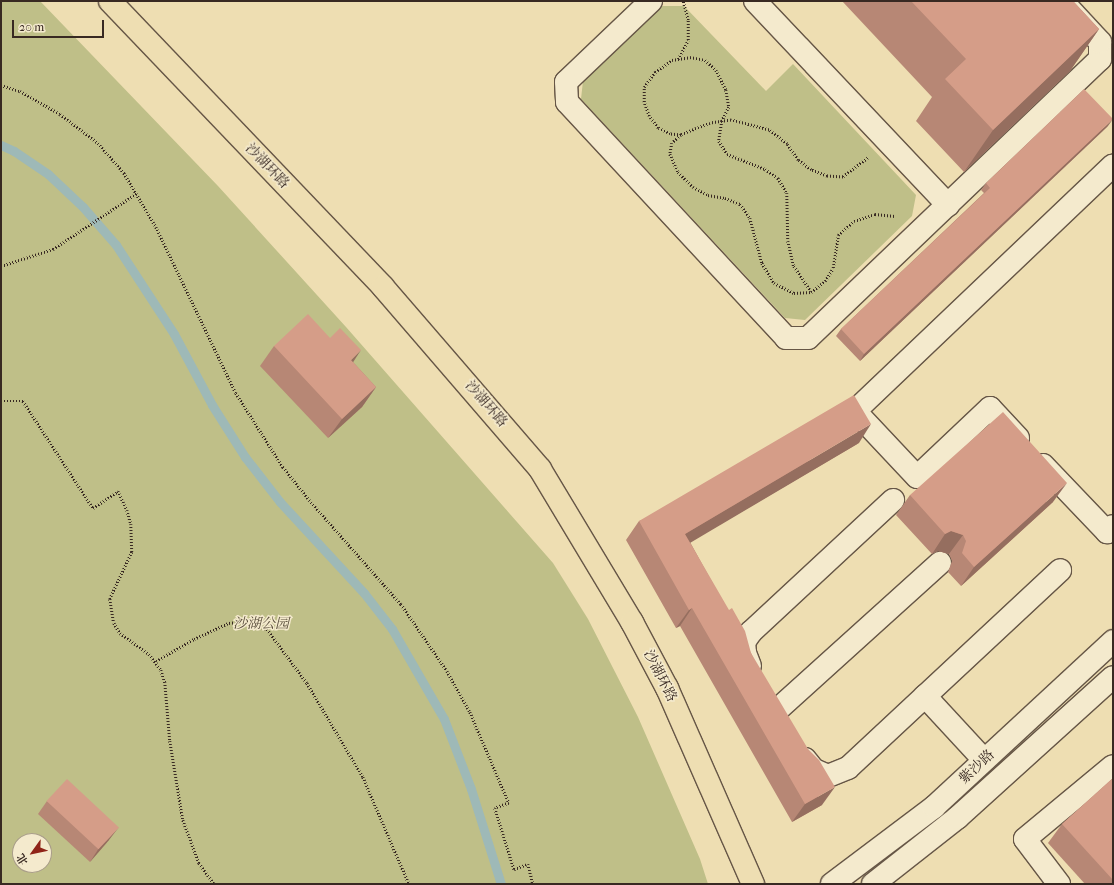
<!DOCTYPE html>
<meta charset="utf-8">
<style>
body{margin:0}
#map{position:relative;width:1114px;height:885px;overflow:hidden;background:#eedeb2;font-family:"IM FELL French Canon","Noto Serif SC",serif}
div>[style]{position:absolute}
.green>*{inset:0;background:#bfbf88}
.stream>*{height:9px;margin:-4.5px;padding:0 4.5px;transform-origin:4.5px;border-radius:4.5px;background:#9eb9b7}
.path>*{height:2.5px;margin-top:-1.25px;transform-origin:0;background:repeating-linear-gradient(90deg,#382922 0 1px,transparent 0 3px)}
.roads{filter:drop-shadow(1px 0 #665646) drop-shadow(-1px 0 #665646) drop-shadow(0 1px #665646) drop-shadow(0 -1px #665646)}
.minor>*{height:22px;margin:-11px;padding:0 11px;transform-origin:11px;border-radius:11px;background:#f4eacd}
.major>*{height:22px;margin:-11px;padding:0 11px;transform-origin:11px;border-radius:11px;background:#eedeb2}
.wall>*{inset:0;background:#b78775}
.shaded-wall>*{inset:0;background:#956e5f}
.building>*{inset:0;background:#d59d88;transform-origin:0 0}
span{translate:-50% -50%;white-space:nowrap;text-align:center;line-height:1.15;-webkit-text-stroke:3px #f4eacd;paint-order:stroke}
.street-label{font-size:14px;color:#382922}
.park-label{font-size:14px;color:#5a4e3c;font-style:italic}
.frame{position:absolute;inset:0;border:2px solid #382922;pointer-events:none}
.north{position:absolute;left:12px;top:833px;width:40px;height:40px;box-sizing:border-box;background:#f4eacd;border:1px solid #a99d89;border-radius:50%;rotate:237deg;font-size:11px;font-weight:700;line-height:16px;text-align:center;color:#382922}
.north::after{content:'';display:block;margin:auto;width:14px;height:18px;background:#8f2418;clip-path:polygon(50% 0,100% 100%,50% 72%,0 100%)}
.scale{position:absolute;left:12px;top:20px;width:92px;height:18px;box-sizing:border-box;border:2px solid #382922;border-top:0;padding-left:5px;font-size:12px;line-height:14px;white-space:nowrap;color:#382922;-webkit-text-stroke:3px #f4eacd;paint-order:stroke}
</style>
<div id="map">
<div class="green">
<div style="clip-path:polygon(evenodd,1px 1px,40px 1px,218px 186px,346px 327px,553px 563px,588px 619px,638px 717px,700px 859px,708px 884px,1px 884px,1px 1px,20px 841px,44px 841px,44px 865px,20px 865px,20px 841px)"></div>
<div style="clip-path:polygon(662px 6px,684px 6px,766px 91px,793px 64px,916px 195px,912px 216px,805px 320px,785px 318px,581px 99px,583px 81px)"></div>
</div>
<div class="stream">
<div style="left:1px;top:145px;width:14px;rotate:25deg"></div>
<div style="left:14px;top:151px;width:41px;rotate:34.1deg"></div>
<div style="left:48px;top:174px;width:48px;rotate:43.3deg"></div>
<div style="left:83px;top:207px;width:50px;rotate:49deg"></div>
<div style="left:116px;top:245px;width:106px;rotate:56.9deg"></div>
<div style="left:174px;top:334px;width:81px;rotate:61.8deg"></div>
<div style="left:212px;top:405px;width:62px;rotate:57.6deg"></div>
<div style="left:245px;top:457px;width:57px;rotate:52.1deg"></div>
<div style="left:280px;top:502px;width:124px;rotate:47.3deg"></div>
<div style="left:364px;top:593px;width:46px;rotate:52.1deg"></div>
<div style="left:392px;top:629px;width:104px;rotate:60deg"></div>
<div style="left:444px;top:719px;width:75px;rotate:68.9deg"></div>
<div style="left:471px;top:789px;width:100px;rotate:72.5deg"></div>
</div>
<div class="path">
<div style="left:678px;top:59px;width:21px;rotate:-62deg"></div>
<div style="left:688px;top:40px;width:20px;rotate:-90deg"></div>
<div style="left:688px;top:20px;width:20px;rotate:-105deg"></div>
<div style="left:1px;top:85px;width:20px;rotate:18deg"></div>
<div style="left:20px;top:91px;width:46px;rotate:29.9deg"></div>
<div style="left:60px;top:114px;width:48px;rotate:37.3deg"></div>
<div style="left:98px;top:143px;width:40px;rotate:49deg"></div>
<div style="left:124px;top:173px;width:63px;rotate:59.3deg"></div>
<div style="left:156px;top:227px;width:184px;rotate:64.3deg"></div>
<div style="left:236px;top:393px;width:88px;rotate:57.6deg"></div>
<div style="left:283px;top:467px;width:45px;rotate:51.3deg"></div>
<div style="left:311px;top:502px;width:136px;rotate:48.6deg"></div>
<div style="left:401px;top:604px;width:81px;rotate:55.5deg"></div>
<div style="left:447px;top:671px;width:47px;rotate:60.7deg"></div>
<div style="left:470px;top:712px;width:99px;rotate:66.8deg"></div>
<div style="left:509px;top:803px;width:15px;rotate:160deg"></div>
<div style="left:495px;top:808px;width:64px;rotate:72.7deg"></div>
<div style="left:514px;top:869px;width:15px;rotate:-20deg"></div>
<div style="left:528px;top:864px;width:21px;rotate:76deg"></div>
<div style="left:681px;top:135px;width:11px;rotate:-175deg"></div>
<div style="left:670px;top:134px;width:13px;rotate:-153deg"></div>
<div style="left:658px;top:128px;width:15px;rotate:-127deg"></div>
<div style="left:649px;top:116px;width:15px;rotate:-110deg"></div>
<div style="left:644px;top:102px;width:15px;rotate:-90deg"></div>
<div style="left:644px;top:87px;width:19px;rotate:-54deg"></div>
<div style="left:655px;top:72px;width:21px;rotate:-35deg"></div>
<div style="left:672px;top:60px;width:18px;rotate:-9deg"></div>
<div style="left:690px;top:57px;width:15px;rotate:11deg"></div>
<div style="left:705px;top:60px;width:15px;rotate:42deg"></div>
<div style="left:716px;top:70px;width:22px;rotate:63deg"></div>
<div style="left:726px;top:90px;width:17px;rotate:80deg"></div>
<div style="left:729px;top:107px;width:16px;rotate:117deg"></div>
<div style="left:722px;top:121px;width:20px;rotate:99deg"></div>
<div style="left:719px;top:141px;width:15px;rotate:58deg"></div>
<div style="left:727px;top:154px;width:41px;rotate:21.5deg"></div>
<div style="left:765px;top:169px;width:16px;rotate:35deg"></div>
<div style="left:778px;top:178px;width:17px;rotate:59deg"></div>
<div style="left:787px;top:193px;width:48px;rotate:88.8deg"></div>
<div style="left:788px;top:241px;width:26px;rotate:77deg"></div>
<div style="left:794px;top:266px;width:30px;rotate:56deg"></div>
<div style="left:868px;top:158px;width:31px;rotate:143deg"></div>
<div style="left:843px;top:177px;width:16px;rotate:-176deg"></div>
<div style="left:827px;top:176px;width:17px;rotate:-159deg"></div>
<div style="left:811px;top:170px;width:16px;rotate:-142deg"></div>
<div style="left:798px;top:160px;width:19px;rotate:-125deg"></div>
<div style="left:787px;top:144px;width:23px;rotate:-142deg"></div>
<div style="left:769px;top:130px;width:39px;rotate:-165deg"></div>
<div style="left:731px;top:120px;width:21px;rotate:172deg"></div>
<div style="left:710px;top:123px;width:31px;rotate:158deg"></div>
<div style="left:681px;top:135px;width:12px;rotate:138deg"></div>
<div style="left:672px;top:143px;width:11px;rotate:100deg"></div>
<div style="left:670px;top:154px;width:20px;rotate:66deg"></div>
<div style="left:678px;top:172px;width:21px;rotate:45deg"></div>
<div style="left:693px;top:187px;width:17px;rotate:28deg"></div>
<div style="left:708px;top:195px;width:17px;rotate:10deg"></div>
<div style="left:725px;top:198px;width:16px;rotate:22deg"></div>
<div style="left:740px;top:204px;width:17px;rotate:54deg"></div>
<div style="left:750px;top:218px;width:47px;rotate:75.1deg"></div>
<div style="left:762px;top:263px;width:23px;rotate:59deg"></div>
<div style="left:774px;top:283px;width:22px;rotate:27deg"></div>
<div style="left:794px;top:293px;width:17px;rotate:-3deg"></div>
<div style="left:811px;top:292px;width:18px;rotate:-38deg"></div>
<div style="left:825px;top:281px;width:15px;rotate:-58deg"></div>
<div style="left:833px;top:268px;width:33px;rotate:-81deg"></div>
<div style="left:838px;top:235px;width:21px;rotate:-41deg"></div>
<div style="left:854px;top:221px;width:22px;rotate:-18deg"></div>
<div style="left:875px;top:214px;width:20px;rotate:6deg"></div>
<div style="left:1px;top:266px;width:55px;rotate:-18.1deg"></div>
<div style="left:53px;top:249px;width:101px;rotate:-33.7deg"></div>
<div style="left:1px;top:401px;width:22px"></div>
<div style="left:23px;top:401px;width:128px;rotate:56.8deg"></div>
<div style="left:93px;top:508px;width:30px;rotate:-34deg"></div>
<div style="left:118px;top:491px;width:21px;rotate:65deg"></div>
<div style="left:127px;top:510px;width:15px;rotate:74deg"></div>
<div style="left:131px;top:524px;width:28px;rotate:88deg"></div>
<div style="left:132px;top:552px;width:52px;rotate:115.1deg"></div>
<div style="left:110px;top:599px;width:24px;rotate:81deg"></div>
<div style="left:114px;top:623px;width:12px;rotate:59deg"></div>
<div style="left:120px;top:633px;width:36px;rotate:36deg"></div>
<div style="left:149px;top:654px;width:20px;rotate:53deg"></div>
<div style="left:161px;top:670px;width:13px;rotate:72deg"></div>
<div style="left:165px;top:682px;width:59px;rotate:85.2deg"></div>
<div style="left:170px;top:741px;width:80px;rotate:80.7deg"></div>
<div style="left:183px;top:820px;width:46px;rotate:69.6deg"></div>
<div style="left:199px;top:863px;width:26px;rotate:54deg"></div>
<div style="left:156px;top:661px;width:44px;rotate:-30.1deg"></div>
<div style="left:194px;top:639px;width:38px;rotate:-25deg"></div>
<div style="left:229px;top:623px;width:16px;rotate:-7deg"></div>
<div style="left:245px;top:621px;width:23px;rotate:20deg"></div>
<div style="left:267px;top:629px;width:67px;rotate:53.5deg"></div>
<div style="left:307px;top:683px;width:109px;rotate:59.2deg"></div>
<div style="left:363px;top:777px;width:116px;rotate:66.7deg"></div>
</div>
<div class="roads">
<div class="minor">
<div style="left:651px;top:1px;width:117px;rotate:136.4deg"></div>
<div style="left:566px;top:82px;width:20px;rotate:87deg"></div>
<div style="left:567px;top:102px;width:322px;rotate:47.1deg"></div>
<div style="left:786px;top:338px;width:22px"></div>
<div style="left:808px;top:338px;width:404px;rotate:-43.7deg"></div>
<div style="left:1100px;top:59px;width:17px;rotate:-90deg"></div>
<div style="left:1100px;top:42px;width:56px;rotate:-132.8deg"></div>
<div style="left:755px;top:1px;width:281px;rotate:46.6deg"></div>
<div style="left:1018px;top:438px;width:41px;rotate:-133deg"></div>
<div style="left:990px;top:408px;width:100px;rotate:136.6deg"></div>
<div style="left:917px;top:477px;width:91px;rotate:-133.2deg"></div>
<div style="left:855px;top:411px;width:356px;rotate:-43.6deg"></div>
<div style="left:1043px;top:465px;width:93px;rotate:46.3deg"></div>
<div style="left:1107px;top:532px;width:8px;rotate:-45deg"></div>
<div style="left:750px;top:666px;width:14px;rotate:-111deg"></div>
<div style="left:745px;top:653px;width:11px;rotate:-95deg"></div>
<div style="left:744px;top:642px;width:12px;rotate:-55deg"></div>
<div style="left:751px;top:632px;width:194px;rotate:-42.9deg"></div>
<div style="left:925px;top:696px;width:87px;rotate:47.3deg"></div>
<div style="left:776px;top:711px;width:221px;rotate:-42.1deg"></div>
<div style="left:805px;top:759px;width:14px;rotate:51deg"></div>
<div style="left:814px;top:770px;width:15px;rotate:23deg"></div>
<div style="left:828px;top:776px;width:22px;rotate:-22deg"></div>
<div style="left:848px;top:768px;width:290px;rotate:-43deg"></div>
<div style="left:832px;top:884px;width:128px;rotate:-37deg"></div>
<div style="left:934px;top:807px;width:244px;rotate:-42.8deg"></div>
<div style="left:873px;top:884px;width:107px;rotate:-38.2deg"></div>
<div style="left:957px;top:818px;width:210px;rotate:-42.1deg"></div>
<div style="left:1059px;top:884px;width:56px;rotate:-127.1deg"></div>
<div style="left:1025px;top:839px;width:114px;rotate:-39.7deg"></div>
</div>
<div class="major">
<div style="left:110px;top:1px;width:395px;rotate:46.3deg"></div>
<div style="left:383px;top:287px;width:240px;rotate:49.2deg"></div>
<div style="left:540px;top:469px;width:179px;rotate:59deg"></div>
<div style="left:632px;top:622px;width:75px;rotate:62.1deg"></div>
<div style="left:667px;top:688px;width:214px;rotate:66.3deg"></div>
</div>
</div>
<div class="wall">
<div style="clip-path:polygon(842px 1px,1073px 1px,1099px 29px,1070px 71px,964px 172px,916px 121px,932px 97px)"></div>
<div style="clip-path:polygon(1108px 126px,860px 361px,836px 336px,841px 329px,984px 193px,981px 190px,986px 183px)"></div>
<div style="clip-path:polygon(274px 346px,353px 362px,376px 387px,362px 407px,328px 438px,260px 366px)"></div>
<div style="clip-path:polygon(859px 443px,690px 542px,751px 653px,822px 805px,792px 822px,680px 626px,676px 628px,626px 540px,639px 521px)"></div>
<div style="clip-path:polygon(910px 495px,1053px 502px,961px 586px,948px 572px,952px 561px,949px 554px,938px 551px,932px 554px,896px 515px)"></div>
<div style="clip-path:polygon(1113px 778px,1113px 884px,1085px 884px,1048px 843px,1062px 824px)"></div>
<div style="clip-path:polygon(47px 801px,109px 840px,90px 862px,38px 814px)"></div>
</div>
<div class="shaded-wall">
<div style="clip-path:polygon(1099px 29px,1070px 71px,964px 172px,993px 130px)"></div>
<div style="clip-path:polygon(1113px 119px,1108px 126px,860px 361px,864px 354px)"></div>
<div style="clip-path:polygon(361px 350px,348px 370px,351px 360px)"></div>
<div style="clip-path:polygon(376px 387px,362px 407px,328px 438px,342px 419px)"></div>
<div style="clip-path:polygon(871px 424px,859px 443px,673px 553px,685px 534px)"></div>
<div style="clip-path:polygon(1067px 483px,1053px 502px,961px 586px,974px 567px)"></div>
<div style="clip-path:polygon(951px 531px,963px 535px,949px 554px,938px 551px,932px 554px,945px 534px)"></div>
<div style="clip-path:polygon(692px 608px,680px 626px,676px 628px,689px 610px)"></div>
<div style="clip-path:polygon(835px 787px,822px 805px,792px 822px,805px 804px)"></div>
<div style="clip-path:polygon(119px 827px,109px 840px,90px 862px,99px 848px)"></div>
</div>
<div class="building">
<div style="clip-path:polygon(911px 1px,1073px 1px,1099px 29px,993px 130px,945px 79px,966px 59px)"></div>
<div style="clip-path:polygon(1084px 89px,1113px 119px,864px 354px,841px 329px,990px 188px,986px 183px)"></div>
<div style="clip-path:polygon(308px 314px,330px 338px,340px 328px,361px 350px,351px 360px,376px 387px,342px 419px,274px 346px)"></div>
<div style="clip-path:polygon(854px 395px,871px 424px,685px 534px,729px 610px,732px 608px,745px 631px,751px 653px,808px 749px,819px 760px,835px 787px,805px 804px,692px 608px,689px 610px,639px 521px)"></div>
<div style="clip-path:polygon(1003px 412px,1067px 483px,974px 567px,962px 553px,966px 541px,963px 535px,951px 531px,945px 534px,910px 495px)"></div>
<div style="clip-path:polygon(1113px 778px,1113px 880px,1062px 824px)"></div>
<div style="left:67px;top:779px;width:71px;height:30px;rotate:43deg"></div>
</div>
<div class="street-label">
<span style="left:267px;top:166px;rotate:46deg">沙湖环路</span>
<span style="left:486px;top:404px;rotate:49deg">沙湖环路</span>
<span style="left:660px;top:676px;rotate:63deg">沙湖环路</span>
<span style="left:977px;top:767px;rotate:-43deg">紫沙路</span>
</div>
<div class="park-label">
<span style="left:261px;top:624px">沙湖公园</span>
</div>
<div class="frame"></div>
<div class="north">北</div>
<div class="scale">20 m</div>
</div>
